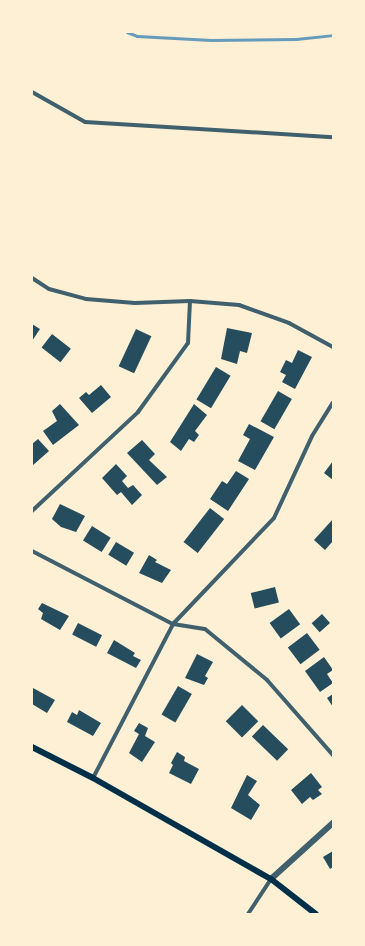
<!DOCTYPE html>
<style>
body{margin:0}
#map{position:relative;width:365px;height:946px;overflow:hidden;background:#fdf0d5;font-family:Barlow,sans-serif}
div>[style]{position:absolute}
.stream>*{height:3px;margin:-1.5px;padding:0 1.5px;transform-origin:1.5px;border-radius:1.5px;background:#669bbc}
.building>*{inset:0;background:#264d5e;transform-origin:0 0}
.minor>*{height:4px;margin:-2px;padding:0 2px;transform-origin:2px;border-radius:2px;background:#3f606c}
.tertiary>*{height:5.5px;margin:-2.75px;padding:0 2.75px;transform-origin:2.75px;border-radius:2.75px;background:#3f606c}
.secondary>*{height:6px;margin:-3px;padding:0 3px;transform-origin:3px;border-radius:3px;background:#003049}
span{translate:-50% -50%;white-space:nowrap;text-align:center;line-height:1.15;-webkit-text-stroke:3px #fdf0d5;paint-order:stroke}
.frame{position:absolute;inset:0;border:33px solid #fdf0d5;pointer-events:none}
</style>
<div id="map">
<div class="stream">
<div style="left:127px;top:32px;width:11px;rotate:22deg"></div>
<div style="left:137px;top:36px;width:74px;rotate:3.1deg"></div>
<div style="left:211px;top:40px;width:85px;rotate:-0.7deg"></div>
<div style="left:296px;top:39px;width:37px;rotate:-6deg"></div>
</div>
<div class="building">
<div style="clip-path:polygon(32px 324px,40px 329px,32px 341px)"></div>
<div style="clip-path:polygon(227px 328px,252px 333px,247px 353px,240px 351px,237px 364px,221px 359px)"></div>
<div style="left:136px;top:329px;width:17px;height:41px;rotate:25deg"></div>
<div style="left:52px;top:334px;width:24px;height:17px;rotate:38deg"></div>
<div style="clip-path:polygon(298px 350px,312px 357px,295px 389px,282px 382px,286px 375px,280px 372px,286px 360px,292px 363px)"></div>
<div style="left:216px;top:367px;width:17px;height:38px;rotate:31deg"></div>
<div style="clip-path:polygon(101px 385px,111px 397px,92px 413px,79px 398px,86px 392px,89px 395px)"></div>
<div style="left:278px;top:391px;width:16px;height:35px;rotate:30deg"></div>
<div style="clip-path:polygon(60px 404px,79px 425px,53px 445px,43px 431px,57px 421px,52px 411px)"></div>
<div style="clip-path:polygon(194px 404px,207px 415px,195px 431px,199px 435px,194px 442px,189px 439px,181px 451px,170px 442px)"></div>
<div style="clip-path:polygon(249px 424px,274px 437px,255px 470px,238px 461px,250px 439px,243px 435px)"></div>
<div style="clip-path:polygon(38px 439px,49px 451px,32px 466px,32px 444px)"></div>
<div style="clip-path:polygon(142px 440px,155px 454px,149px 460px,167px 477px,157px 485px,127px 453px)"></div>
<div style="clip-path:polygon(333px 461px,333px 480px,324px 473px)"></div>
<div style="clip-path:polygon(116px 464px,127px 476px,122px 481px,128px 488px,133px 485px,142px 495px,132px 505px,121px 492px,117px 495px,102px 478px)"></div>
<div style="clip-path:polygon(236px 471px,249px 479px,228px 511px,210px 499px,222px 481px,227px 484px)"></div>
<div style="clip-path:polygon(60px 504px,85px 516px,76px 532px,61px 527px,52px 519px)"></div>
<div style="left:210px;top:508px;width:18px;height:43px;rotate:38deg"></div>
<div style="clip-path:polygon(333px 519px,333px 541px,325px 550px,314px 540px)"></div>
<div style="left:92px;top:526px;width:22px;height:17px;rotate:32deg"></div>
<div style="left:116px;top:542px;width:21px;height:15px;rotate:31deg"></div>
<div style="clip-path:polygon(149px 555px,157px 560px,155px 562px,171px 570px,162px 583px,139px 573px)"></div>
<div style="left:275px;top:587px;width:16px;height:25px;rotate:76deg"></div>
<div style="clip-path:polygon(42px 603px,69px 616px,60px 630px,41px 619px,43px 613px,38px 609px)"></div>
<div style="left:289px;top:609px;width:19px;height:24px;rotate:54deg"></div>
<div style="left:322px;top:614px;width:12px;height:14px;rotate:48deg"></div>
<div style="left:78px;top:623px;width:27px;height:13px;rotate:27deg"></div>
<div style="left:307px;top:633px;width:21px;height:24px;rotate:53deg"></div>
<div style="clip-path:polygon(114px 640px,135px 653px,133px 656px,141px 660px,136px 668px,107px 653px)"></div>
<div style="clip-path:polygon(197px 654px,213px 662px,205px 676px,208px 678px,204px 685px,185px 678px)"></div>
<div style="clip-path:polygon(324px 657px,333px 670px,327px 674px,333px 683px,320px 692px,305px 671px)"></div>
<div style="left:178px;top:686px;width:16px;height:33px;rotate:30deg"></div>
<div style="clip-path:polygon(33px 688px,55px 700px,47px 713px,32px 704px)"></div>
<div style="clip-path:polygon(333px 694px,333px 707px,327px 698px)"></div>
<div style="left:242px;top:705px;width:23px;height:23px;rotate:45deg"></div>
<div style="clip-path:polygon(79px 710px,101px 723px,93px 736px,67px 722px,72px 712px,77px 715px)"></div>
<div style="clip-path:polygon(139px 723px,148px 728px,145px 736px,155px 742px,142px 762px,129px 753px,139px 734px,134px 731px)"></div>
<div style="left:263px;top:725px;width:35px;height:16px;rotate:44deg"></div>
<div style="clip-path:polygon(177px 752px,185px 757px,184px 761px,199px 769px,191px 784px,169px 773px,173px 765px,171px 763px)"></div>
<div style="clip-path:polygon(311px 773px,322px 787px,318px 790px,322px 794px,313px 800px,310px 797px,302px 804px,291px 790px)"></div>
<div style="clip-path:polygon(247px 775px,257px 781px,248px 795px,260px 805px,251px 820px,231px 808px)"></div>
<div style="clip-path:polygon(333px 851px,333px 867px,330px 869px,323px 857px)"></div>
</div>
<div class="minor">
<div style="left:32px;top:92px;width:61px;rotate:29.5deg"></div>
<div style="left:85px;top:122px;width:248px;rotate:3.5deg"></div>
<div style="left:32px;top:278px;width:20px;rotate:33deg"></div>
<div style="left:49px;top:289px;width:38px;rotate:15deg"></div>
<div style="left:86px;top:299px;width:49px;rotate:4.7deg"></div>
<div style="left:135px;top:303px;width:55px;rotate:-2.1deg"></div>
<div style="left:190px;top:301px;width:49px;rotate:4.7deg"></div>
<div style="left:239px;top:305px;width:53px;rotate:19.8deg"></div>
<div style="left:289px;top:323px;width:50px;rotate:28.6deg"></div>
<div style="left:32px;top:511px;width:145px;rotate:-43deg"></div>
<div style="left:138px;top:412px;width:85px;rotate:-54.1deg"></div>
<div style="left:188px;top:343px;width:42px;rotate:-87.3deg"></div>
<div style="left:32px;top:551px;width:159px;rotate:27.4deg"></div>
<div style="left:173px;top:624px;width:32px;rotate:9deg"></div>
<div style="left:205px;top:629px;width:80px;rotate:39.4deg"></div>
<div style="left:267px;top:680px;width:100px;rotate:48.7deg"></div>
<div style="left:93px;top:778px;width:174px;rotate:-62.5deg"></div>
<div style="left:173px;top:624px;width:146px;rotate:-46.4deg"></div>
<div style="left:274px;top:518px;width:90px;rotate:-65.1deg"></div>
<div style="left:312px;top:436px;width:39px;rotate:-58deg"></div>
<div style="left:248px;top:914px;width:42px;rotate:-56.7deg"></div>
</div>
<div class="tertiary">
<div style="left:271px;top:879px;width:84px;rotate:-42.1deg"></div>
</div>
<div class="secondary">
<div style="left:32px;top:747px;width:68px;rotate:26.9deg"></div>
<div style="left:93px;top:778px;width:205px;rotate:29.6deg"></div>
<div style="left:271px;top:879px;width:57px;rotate:37.9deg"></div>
</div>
<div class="frame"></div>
</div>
